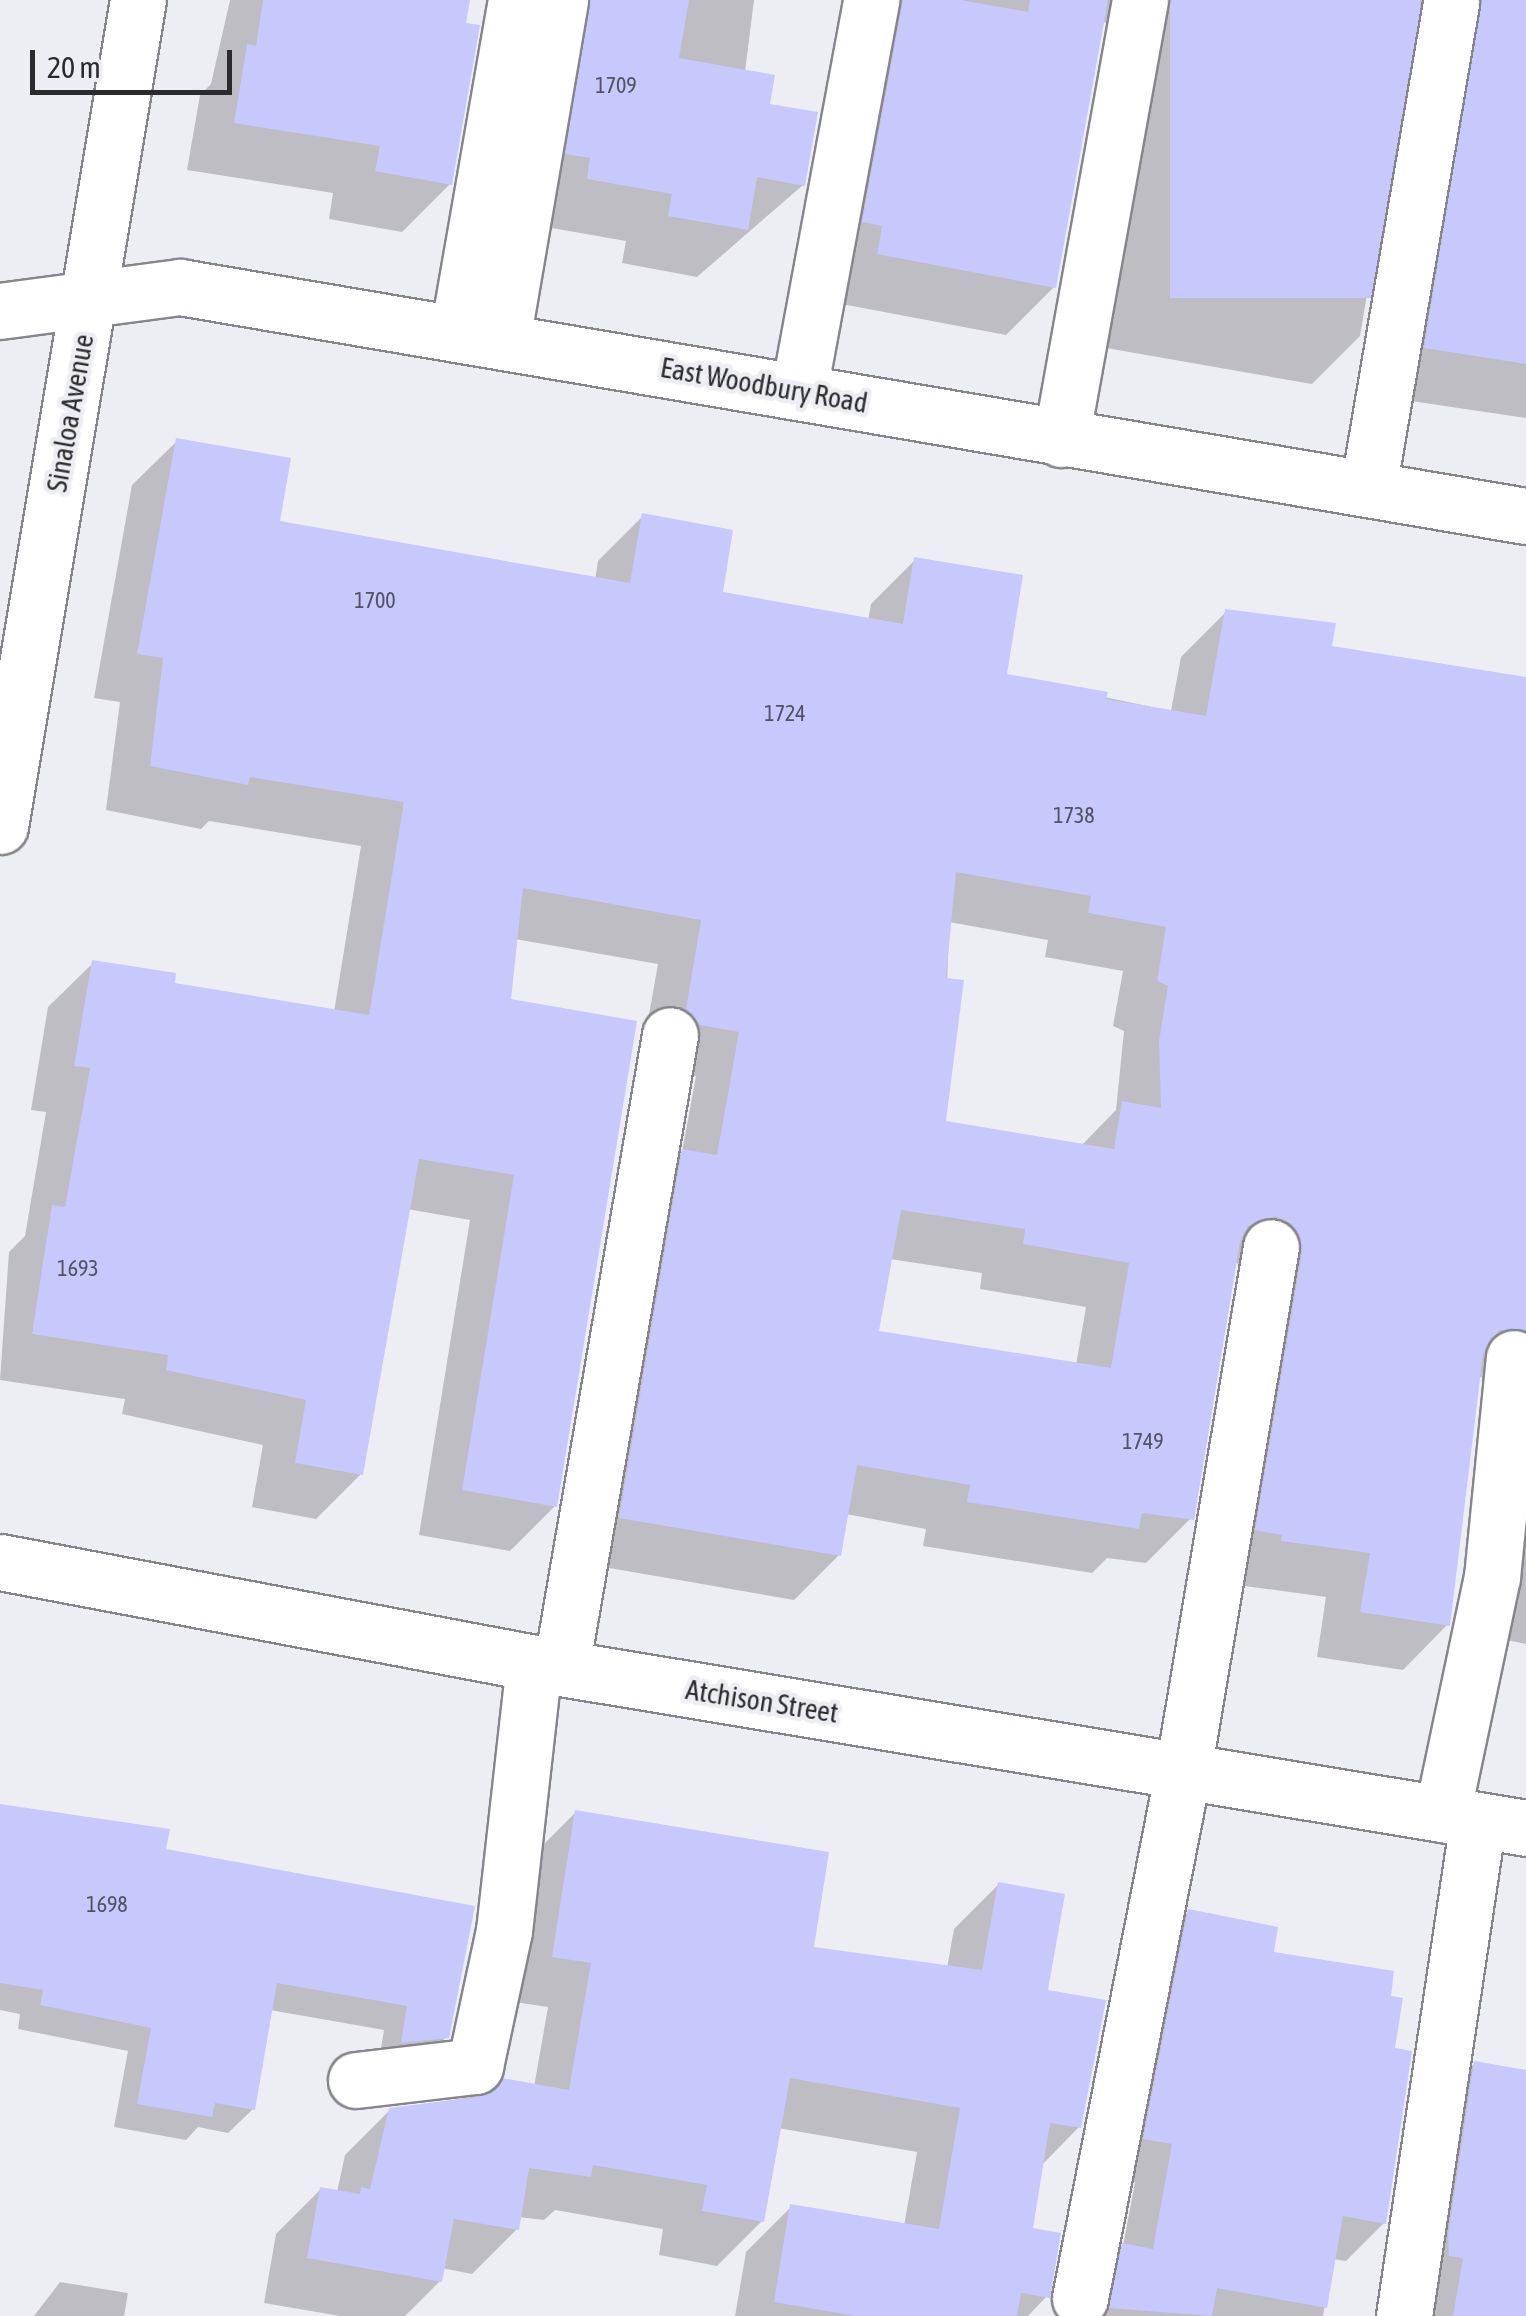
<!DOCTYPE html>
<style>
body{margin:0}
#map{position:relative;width:1526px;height:2316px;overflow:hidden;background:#ededf4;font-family:"Asap Condensed",sans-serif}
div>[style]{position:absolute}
.shadow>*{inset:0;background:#0003}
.building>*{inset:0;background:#c7c8fc;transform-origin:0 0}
.roads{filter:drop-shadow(2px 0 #85858b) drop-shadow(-2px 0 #85858b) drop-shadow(0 2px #85858b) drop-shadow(0 -2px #85858b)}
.minor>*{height:55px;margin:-27.5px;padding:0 27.5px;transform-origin:27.5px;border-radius:27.5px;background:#fff}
span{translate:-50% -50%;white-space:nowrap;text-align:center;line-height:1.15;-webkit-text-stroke:9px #ededf4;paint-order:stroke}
.number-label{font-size:22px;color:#525261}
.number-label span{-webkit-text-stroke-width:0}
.street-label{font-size:28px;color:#2b2b2d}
.scale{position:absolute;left:30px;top:50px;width:202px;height:45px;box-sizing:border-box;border:5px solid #2b2b2d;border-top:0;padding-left:12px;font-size:30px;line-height:35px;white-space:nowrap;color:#2b2b2d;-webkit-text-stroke:8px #ededf4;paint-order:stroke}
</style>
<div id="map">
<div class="shadow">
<div style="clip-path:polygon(230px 0,468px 0,450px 184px,402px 232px,329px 219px,333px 193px,187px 170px,200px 95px,211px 84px)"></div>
<div style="clip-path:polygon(541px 0,754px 0,745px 72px,803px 185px,697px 277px,622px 263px,626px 241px,540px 226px)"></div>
<div style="clip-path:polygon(865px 0,1526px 0,1526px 418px,1377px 396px,1433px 39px,1413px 23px,1360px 336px,1312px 384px,1072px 342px,1122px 37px,1102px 20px,1054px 287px,1006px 335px,831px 302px)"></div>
<div style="clip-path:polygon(evenodd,177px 441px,277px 523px,595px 580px,598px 561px,643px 516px,720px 594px,868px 620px,871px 604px,915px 560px,1004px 676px,1171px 711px,1181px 657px,1226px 612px,1329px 648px,1526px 679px,1526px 1644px,1478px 1634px,1498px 1389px,1478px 1375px,1447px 1625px,1403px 1670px,1317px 1657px,1326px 1597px,1238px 1585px,1247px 1268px,1234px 1262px,1191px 1518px,1146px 1563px,1107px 1558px,1092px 1573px,923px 1546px,926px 1529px,846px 1514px,839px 1555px,794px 1600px,575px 1562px,638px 1196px,682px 1152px,696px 1076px,655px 1069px,642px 1054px,658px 964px,515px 939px,508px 1001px,555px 1506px,510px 1551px,419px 1535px,470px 1220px,407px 1209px,361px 1474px,316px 1519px,252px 1507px,263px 1445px,122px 1414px,125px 1399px,0 1380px,9px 1252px,25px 1236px,46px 1112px,31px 1110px,48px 1007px,93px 963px,172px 985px,334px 1012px,361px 846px,209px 821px,201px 829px,106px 810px,120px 702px,94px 698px,132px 485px,177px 441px,949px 922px,1048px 940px,1045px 957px,1123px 971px,1113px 1026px,1124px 1031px,1116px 1110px,1081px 1146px,943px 1124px,949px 922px,177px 441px,890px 1259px,982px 1273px,980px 1289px,1086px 1307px,1076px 1365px,877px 1334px,890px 1259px)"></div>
<div style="clip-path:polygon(0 1807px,163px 1851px,472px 1908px,447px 2036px,422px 2061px,378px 2066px,384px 2030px,270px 2010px,253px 2109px,228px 2133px,198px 2127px,186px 2140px,114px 2127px,128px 2051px,18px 2029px,20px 2014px,0 2010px)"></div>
<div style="clip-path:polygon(576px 1812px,811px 1949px,947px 1968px,954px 1929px,998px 1885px,1046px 1992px,1079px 2127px,1041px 2166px,1030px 2230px,1047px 2296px,1028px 2316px,735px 2316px,746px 2252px,791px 2207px,904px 2226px,917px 2152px,778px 2128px,762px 2221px,717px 2266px,659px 2255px,663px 2229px,555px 2210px,544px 2220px,519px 2217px,517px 2229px,472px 2274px,442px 2268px,440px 2281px,405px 2316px,340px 2316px,264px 2303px,276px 2234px,320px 2190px,337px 2192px,345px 2155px,390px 2110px,534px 2087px,548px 2007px,508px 2001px,531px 1857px)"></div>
<div style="clip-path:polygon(1189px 1911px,1272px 1954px,1388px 1998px,1384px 2223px,1346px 2261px,1333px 2259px,1323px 2316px,1078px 2316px,1085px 2284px,1123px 2246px,1135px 2182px,1106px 2177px,1150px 1950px)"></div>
<div style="clip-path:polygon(1474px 2064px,1526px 2072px,1526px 2316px,1423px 2316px,1436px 2102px)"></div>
<div style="clip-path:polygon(60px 2282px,128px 2293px,124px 2316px,34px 2316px)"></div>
</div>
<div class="building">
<div style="clip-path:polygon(263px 0,470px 0,466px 23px,480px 25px,452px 185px,375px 171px,380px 146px,234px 123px,247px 44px,256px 46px)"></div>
<div style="clip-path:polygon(590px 0,689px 0,679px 58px,775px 75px,770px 104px,818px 112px,805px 186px,757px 177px,748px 230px,668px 216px,672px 194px,587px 179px,590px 158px,565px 154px)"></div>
<div style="clip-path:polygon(903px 0,961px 0,1028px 12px,1030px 0,1108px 0,1056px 288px,877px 254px,882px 226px,862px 222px)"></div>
<div style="left:1170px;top:0;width:250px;height:298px"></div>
<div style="clip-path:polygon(1481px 0,1526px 0,1526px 364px,1424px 348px)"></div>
<div style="clip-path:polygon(evenodd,176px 438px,291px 458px,280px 521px,630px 583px,642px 513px,733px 530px,723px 592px,903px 624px,914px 557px,1023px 575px,1007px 674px,1108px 692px,1106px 699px,1206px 716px,1225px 609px,1336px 623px,1332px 646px,1526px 677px,1526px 1330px,1500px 1330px,1483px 1354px,1450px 1626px,1360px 1612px,1370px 1553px,1281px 1541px,1282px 1535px,1255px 1530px,1302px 1252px,1292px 1224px,1275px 1216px,1248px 1226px,1240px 1242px,1194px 1520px,1142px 1513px,1139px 1529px,967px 1502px,970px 1485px,857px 1465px,841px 1556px,619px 1518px,682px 1149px,717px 1155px,739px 1032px,700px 1025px,686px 1009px,701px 920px,523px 888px,511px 999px,637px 1021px,557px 1507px,462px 1490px,514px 1175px,419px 1159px,363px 1475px,295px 1463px,306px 1400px,166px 1370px,168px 1355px,32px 1334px,52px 1205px,65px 1207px,90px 1068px,74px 1066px,92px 960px,176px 973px,175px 983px,369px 1015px,404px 802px,250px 777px,248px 785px,150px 766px,163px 658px,137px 654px,176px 438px,956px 872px,1091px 896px,1088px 913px,1166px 927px,1157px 981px,1168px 986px,1159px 1041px,1161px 1108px,1122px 1101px,1114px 1149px,946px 1121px,964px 980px,946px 978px,956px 872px,176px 438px,901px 1210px,1025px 1229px,1023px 1244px,1129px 1263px,1111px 1368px,879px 1331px,901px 1210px)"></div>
<div style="clip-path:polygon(0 1804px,170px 1829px,166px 1849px,475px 1906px,449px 2038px,401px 2043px,407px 2006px,277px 1983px,255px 2110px,215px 2103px,212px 2117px,137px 2104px,151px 2028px,40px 2005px,43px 1990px,0 1983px)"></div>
<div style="clip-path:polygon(575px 1810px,829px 1852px,814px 1947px,982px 1970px,998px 1882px,1065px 1894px,1048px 1990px,1106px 2000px,1081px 2128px,1050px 2123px,1033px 2228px,1061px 2233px,1050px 2298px,1021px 2293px,1017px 2316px,856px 2316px,774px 2302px,790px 2204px,939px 2229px,960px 2108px,790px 2078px,764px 2222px,702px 2211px,707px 2185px,593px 2165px,591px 2177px,529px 2168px,519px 2230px,454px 2219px,442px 2282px,307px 2258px,320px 2187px,360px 2194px,361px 2187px,370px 2189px,389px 2108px,479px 2097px,502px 2078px,569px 2090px,591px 1963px,552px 1957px)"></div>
<div style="clip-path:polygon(1188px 1909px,1278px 1927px,1274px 1952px,1394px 1971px,1391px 1996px,1403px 1998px,1395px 2048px,1412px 2051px,1386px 2224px,1343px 2216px,1327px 2308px,1217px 2288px,1212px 2316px,1109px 2308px,1122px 2243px,1153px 2249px,1172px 2144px,1143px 2139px)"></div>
<div style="clip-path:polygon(1474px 2061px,1526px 2070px,1526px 2316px,1453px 2316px,1463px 2258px,1449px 2256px,1448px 2235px)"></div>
</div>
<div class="roads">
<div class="minor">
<div style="left:0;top:311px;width:182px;rotate:-7.6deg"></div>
<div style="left:180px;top:287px;width:1365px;rotate:9.66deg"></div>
<div style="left:458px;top:332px;width:337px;rotate:-80.1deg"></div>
<div style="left:502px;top:340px;width:345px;rotate:-80.3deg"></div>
<div style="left:799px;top:390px;width:397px;rotate:-79.5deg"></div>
<div style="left:1061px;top:439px;width:446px;rotate:-79.8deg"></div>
<div style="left:1368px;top:489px;width:493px;rotate:-80.3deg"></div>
<div style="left:0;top:826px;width:837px;rotate:-80.52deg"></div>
<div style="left:0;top:1562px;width:571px;rotate:10.7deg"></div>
<div style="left:561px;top:1668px;width:978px;rotate:9.41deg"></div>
<div style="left:561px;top:1668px;width:642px;rotate:-80.23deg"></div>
<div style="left:1442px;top:1814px;width:242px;rotate:-78.1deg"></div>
<div style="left:1492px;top:1577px;width:220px;rotate:-84.3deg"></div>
<div style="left:356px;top:2080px;width:120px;rotate:-6.7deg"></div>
<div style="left:475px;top:2066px;width:138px;rotate:-77.9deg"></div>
<div style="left:504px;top:1931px;width:270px;rotate:-83.6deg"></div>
<div style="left:1080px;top:2298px;width:537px;rotate:-78.94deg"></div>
<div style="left:1183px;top:1771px;width:531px;rotate:-80.47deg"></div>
<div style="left:1404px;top:2316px;width:501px;rotate:-81.51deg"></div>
</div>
</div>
<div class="number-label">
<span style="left:616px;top:86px">1709</span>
<span style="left:375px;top:601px">1700</span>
<span style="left:785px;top:714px">1724</span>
<span style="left:1074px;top:816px">1738</span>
<span style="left:78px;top:1269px">1693</span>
<span style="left:1143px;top:1442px">1749</span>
<span style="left:107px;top:1905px">1698</span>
</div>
<div class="street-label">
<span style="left:764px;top:385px;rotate:10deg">East Woodbury Road</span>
<span style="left:70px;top:413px;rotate:-80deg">Sinaloa Avenue</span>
<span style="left:762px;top:1701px;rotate:9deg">Atchison Street</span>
</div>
<div class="scale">20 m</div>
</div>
